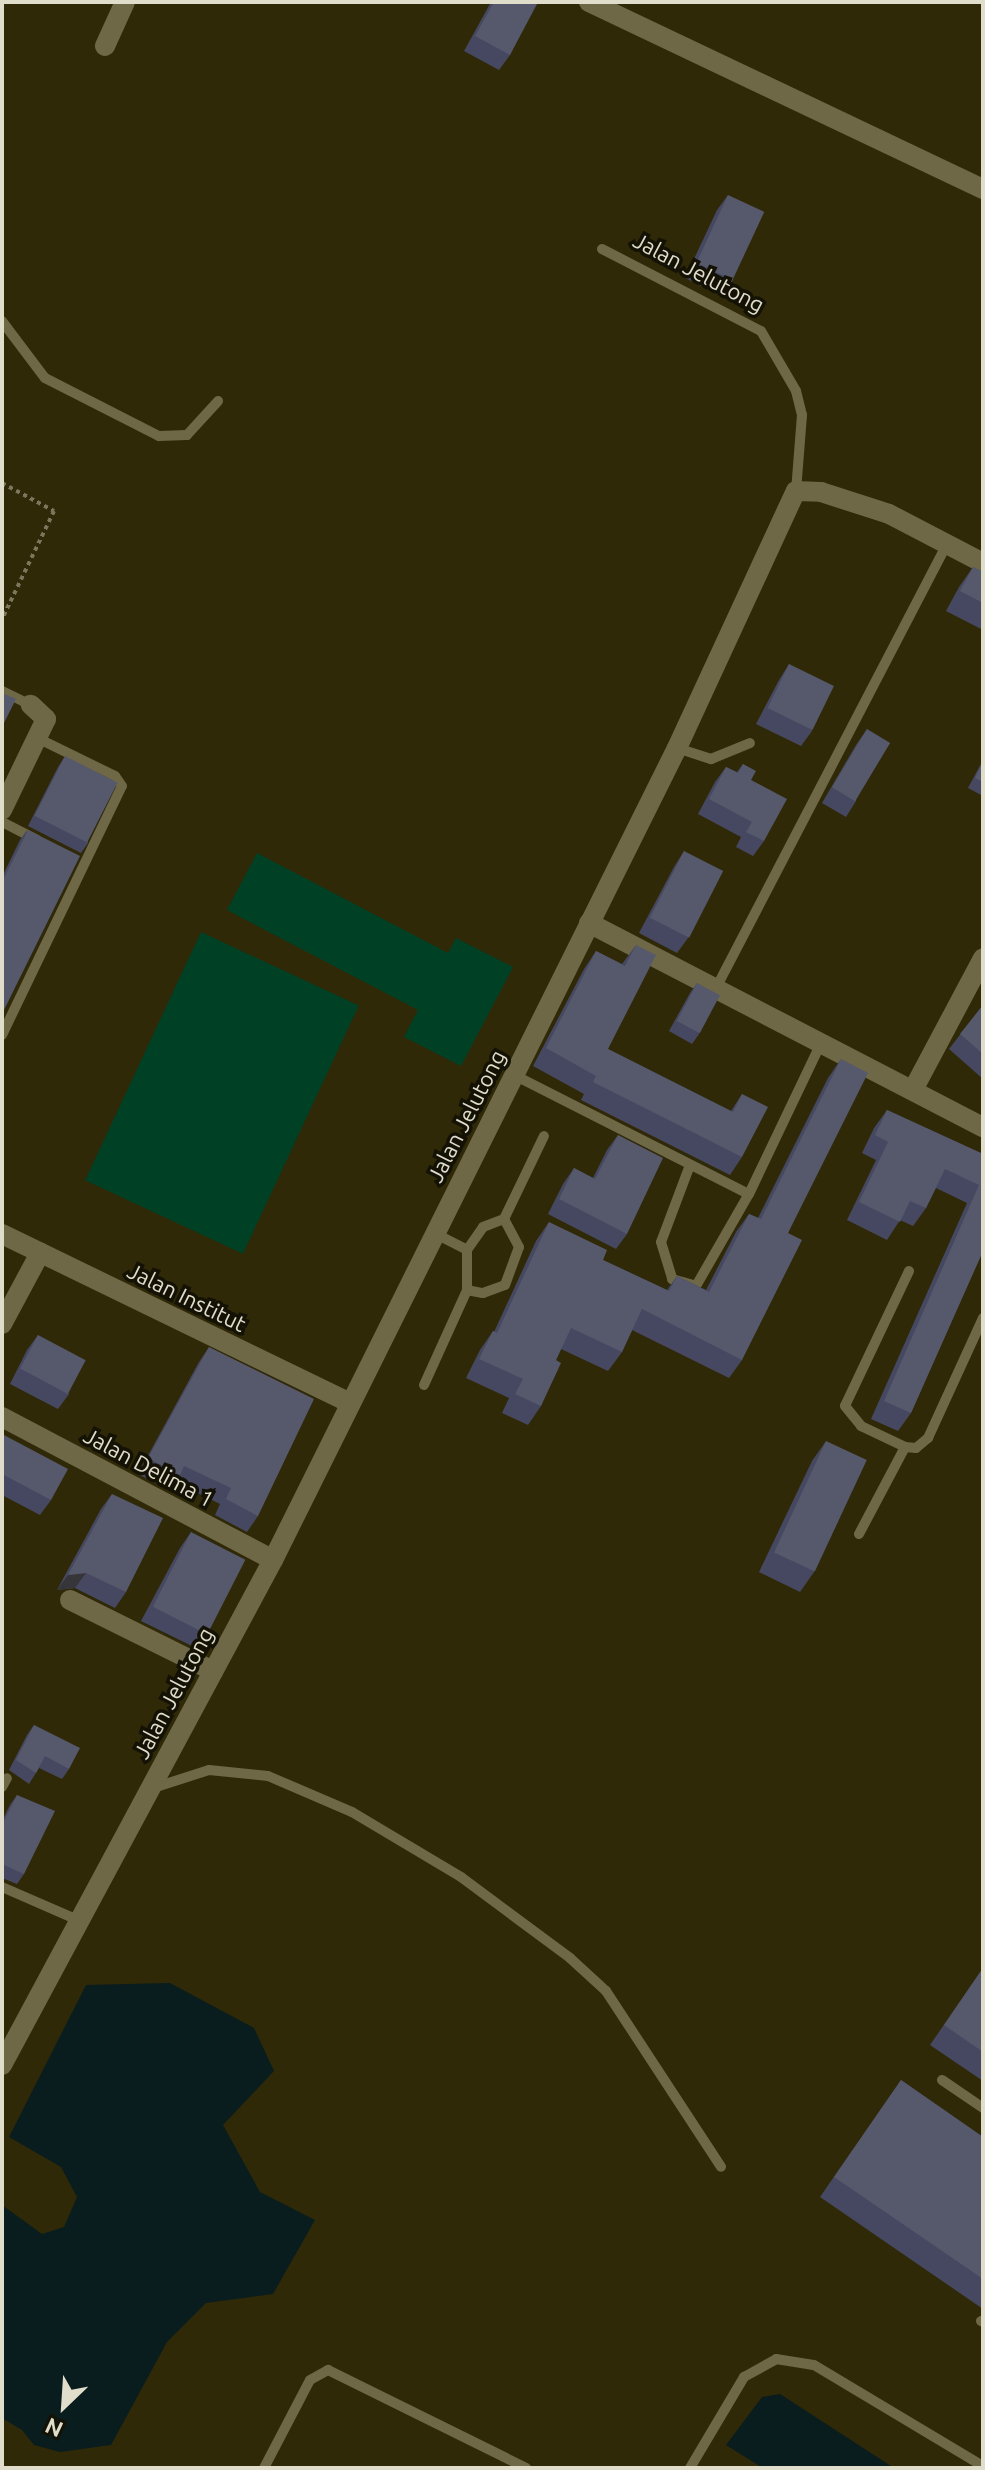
<!DOCTYPE html>
<style>
body{margin:0}
#map{position:relative;width:985px;height:2470px;overflow:hidden;background:#2f2908;font-family:Ubuntu,sans-serif}
div>[style]{position:absolute}
.green>*{inset:0;background:#004126;transform-origin:0 0}
.water>*{inset:0;background:#091c1e}
.path>*{height:4px;margin-top:-2px;transform-origin:0;background:repeating-linear-gradient(90deg,#7b765c 0 4px,transparent 0 8px)}
.lane>*{height:10px;margin:-5px;padding:0 5px;transform-origin:5px;border-radius:5px;background:#6e6847}
.street>*{height:20px;margin:-10px;padding:0 10px;transform-origin:10px;border-radius:10px;background:#6e6847}
.wall>*{inset:0;background:#464861}
.shaded-wall>*{inset:0;background:#363539}
.building>*{inset:0;background:#56586c;transform-origin:0 0}
span{translate:-50% -50%;white-space:nowrap;text-align:center;line-height:1.15;-webkit-text-stroke:7px #141205;paint-order:stroke}
.street-label{font-size:22px;color:#e0ddcb}
.frame{position:absolute;inset:0;border:4px solid #e0ddcb;pointer-events:none}
.north{position:absolute;left:24px;top:2366px;width:80px;height:80px;-webkit-text-stroke:6px #141205;paint-order:stroke;rotate:205deg;font-size:22px;font-weight:700;line-height:32px;text-align:center;color:#e0ddcb}
.north::after{content:'';display:block;margin:auto;width:28px;height:36px;background:#e0ddcb;clip-path:polygon(50% 0,100% 100%,50% 72%,0 100%)}
</style>
<div id="map">
<div class="green">
<div style="clip-path:polygon(257px 853px,448px 953px,456px 938px,513px 967px,461px 1066px,404px 1037px,418px 1010px,227px 910px)"></div>
<div style="left:201px;top:932px;width:174px;height:274px;rotate:25deg"></div>
</div>
<div class="water">
<div style="clip-path:polygon(170px 1983px,254px 2028px,274px 2071px,223px 2125px,260px 2192px,315px 2220px,273px 2294px,206px 2303px,167px 2342px,111px 2445px,60px 2452px,34px 2445px,22px 2430px,2px 2418px,2px 2205px,42px 2234px,64px 2227px,77px 2197px,61px 2167px,9px 2137px,86px 1985px)"></div>
<div style="clip-path:polygon(780px 2394px,894px 2468px,763px 2468px,726px 2445px,762px 2397px)"></div>
</div>
<div class="path">
<div style="left:2px;top:483px;width:59px;rotate:28.3deg"></div>
<div style="left:54px;top:511px;width:120px;rotate:115.7deg"></div>
</div>
<div class="lane">
<div style="left:602px;top:249px;width:179px;rotate:27.3deg"></div>
<div style="left:761px;top:331px;width:69px;rotate:59.7deg"></div>
<div style="left:796px;top:391px;width:25px;rotate:76deg"></div>
<div style="left:802px;top:415px;width:76px;rotate:94.5deg"></div>
<div style="left:2px;top:321px;width:71px;rotate:53deg"></div>
<div style="left:45px;top:378px;width:128px;rotate:27deg"></div>
<div style="left:159px;top:436px;width:28px;rotate:-2deg"></div>
<div style="left:187px;top:435px;width:46px;rotate:-47.6deg"></div>
<div style="left:2px;top:691px;width:32px;rotate:26deg"></div>
<div style="left:677px;top:748px;width:36px;rotate:18deg"></div>
<div style="left:711px;top:759px;width:42px;rotate:-22.3deg"></div>
<div style="left:2px;top:822px;width:39px;rotate:27deg"></div>
<div style="left:715px;top:990px;width:503px;rotate:-62.52deg"></div>
<div style="left:2px;top:1035px;width:276px;rotate:-64.3deg"></div>
<div style="left:122px;top:786px;width:12px;rotate:-125deg"></div>
<div style="left:115px;top:776px;width:87px;rotate:-154deg"></div>
<div style="left:514px;top:1075px;width:263px;rotate:26.9deg"></div>
<div style="left:690px;top:1165px;width:82px;rotate:110.6deg"></div>
<div style="left:661px;top:1242px;width:39px;rotate:73deg"></div>
<div style="left:672px;top:1279px;width:25px;rotate:16deg"></div>
<div style="left:696px;top:1286px;width:106px;rotate:-60.1deg"></div>
<div style="left:749px;top:1194px;width:165px;rotate:-64.5deg"></div>
<div style="left:434px;top:1233px;width:37px;rotate:27deg"></div>
<div style="left:909px;top:1271px;width:149px;rotate:115.4deg"></div>
<div style="left:845px;top:1406px;width:26px;rotate:51deg"></div>
<div style="left:861px;top:1426px;width:49px;rotate:25.5deg"></div>
<div style="left:905px;top:1447px;width:11px;rotate:5deg"></div>
<div style="left:916px;top:1448px;width:16px;rotate:-40deg"></div>
<div style="left:928px;top:1438px;width:132px;rotate:-65.4deg"></div>
<div style="left:467px;top:1290px;width:16px;rotate:11deg"></div>
<div style="left:483px;top:1293px;width:23px;rotate:-20deg"></div>
<div style="left:505px;top:1285px;width:40px;rotate:-69.8deg"></div>
<div style="left:519px;top:1247px;width:32px;rotate:-118deg"></div>
<div style="left:424px;top:1385px;width:104px;rotate:-65.6deg"></div>
<div style="left:467px;top:1290px;width:40px;rotate:-90deg"></div>
<div style="left:467px;top:1250px;width:28px;rotate:-55deg"></div>
<div style="left:483px;top:1227px;width:22px;rotate:-21deg"></div>
<div style="left:504px;top:1219px;width:92px;rotate:-64.3deg"></div>
<div style="left:859px;top:1534px;width:98px;rotate:-62.1deg"></div>
<div style="left:2px;top:1787px;width:10px;rotate:-61deg"></div>
<div style="left:150px;top:1789px;width:62px;rotate:-17.9deg"></div>
<div style="left:209px;top:1770px;width:59px;rotate:5.8deg"></div>
<div style="left:268px;top:1776px;width:91px;rotate:23.2deg"></div>
<div style="left:352px;top:1812px;width:127px;rotate:30.8deg"></div>
<div style="left:461px;top:1877px;width:136px;rotate:36.6deg"></div>
<div style="left:570px;top:1958px;width:49px;rotate:42.5deg"></div>
<div style="left:606px;top:1991px;width:210px;rotate:56.8deg"></div>
<div style="left:2px;top:1887px;width:83px;rotate:23.5deg"></div>
<div style="left:942px;top:2080px;width:50px;rotate:34.3deg"></div>
<div style="left:981px;top:2321px;width:2px;rotate:27deg"></div>
<div style="left:264px;top:2468px;width:99px;rotate:-62.4deg"></div>
<div style="left:310px;top:2380px;width:21px;rotate:-29deg"></div>
<div style="left:328px;top:2370px;width:221px;rotate:26.3deg"></div>
<div style="left:690px;top:2468px;width:106px;rotate:-59.3deg"></div>
<div style="left:744px;top:2377px;width:37px;rotate:-29deg"></div>
<div style="left:776px;top:2359px;width:38px;rotate:9deg"></div>
<div style="left:814px;top:2365px;width:197px;rotate:30.9deg"></div>
</div>
<div class="street">
<div style="left:589px;top:2px;width:436px;rotate:25.4deg"></div>
<div style="left:105px;top:46px;width:48px;rotate:-65.6deg"></div>
<div style="left:2px;top:810px;width:101px;rotate:-64.2deg"></div>
<div style="left:46px;top:719px;width:21px;rotate:-137deg"></div>
<div style="left:589px;top:923px;width:444px;rotate:27.4deg"></div>
<div style="left:914px;top:1088px;width:147px;rotate:-62deg"></div>
<div style="left:2px;top:1234px;width:387px;rotate:25.9deg"></div>
<div style="left:2px;top:1324px;width:81px;rotate:-61.8deg"></div>
<div style="left:2px;top:1417px;width:306px;rotate:27.8deg"></div>
<div style="left:70px;top:1600px;width:160px;rotate:26.4deg"></div>
<div style="left:2px;top:2065px;width:573px;rotate:-61.78deg"></div>
<div style="left:273px;top:1560px;width:907px;rotate:-63.55deg"></div>
<div style="left:677px;top:748px;width:283px;rotate:-65.2deg"></div>
<div style="left:796px;top:491px;width:25px;rotate:2deg"></div>
<div style="left:821px;top:492px;width:71px;rotate:17.9deg"></div>
<div style="left:889px;top:514px;width:106px;rotate:27.5deg"></div>
</div>
<div class="wall">
<div style="clip-path:polygon(491px 2px,533px 2px,510px 55px,499px 70px,464px 51px)"></div>
<div style="clip-path:polygon(728px 195px,733px 280px,722px 296px,685px 278px,717px 210px)"></div>
<div style="clip-path:polygon(973px 567px,983px 572px,983px 630px,946px 611px,959px 587px)"></div>
<div style="clip-path:polygon(789px 664px,812px 731px,801px 746px,756px 724px,779px 680px)"></div>
<div style="clip-path:polygon(867px 729px,856px 801px,846px 817px,822px 803px,856px 745px)"></div>
<div style="clip-path:polygon(65px 756px,88px 843px,81px 853px,28px 826px,58px 767px)"></div>
<div style="clip-path:polygon(983px 760px,983px 796px,968px 788px)"></div>
<div style="clip-path:polygon(743px 764px,751px 780px,764px 841px,753px 856px,736px 847px,741px 837px,698px 814px,715px 782px,726px 767px,737px 772px)"></div>
<div style="clip-path:polygon(27px 830px,2px 1014px,2px 877px,20px 840px)"></div>
<div style="clip-path:polygon(684px 851px,688px 938px,677px 953px,639px 933px,674px 867px)"></div>
<div style="clip-path:polygon(636px 945px,608px 1049px,731px 1111px,742px 1094px,742px 1157px,730px 1175px,581px 1100px,584px 1094px,533px 1066px,584px 969px,596px 951px,622px 964px)"></div>
<div style="clip-path:polygon(697px 983px,699px 1034px,692px 1044px,669px 1031px,690px 993px)"></div>
<div style="clip-path:polygon(983px 1005px,983px 1079px,949px 1049px)"></div>
<div style="clip-path:polygon(841px 1059px,788px 1233px,742px 1360px,729px 1378px,632px 1330px,622px 1352px,608px 1371px,561px 1349px,556px 1360px,541px 1406px,528px 1425px,502px 1413px,509px 1398px,466px 1378px,480px 1350px,493px 1331px,494px 1332px,536px 1241px,549px 1222px,603px 1260px,667px 1290px,677px 1276px,706px 1290px,736px 1232px,749px 1214px,758px 1218px,828px 1078px)"></div>
<div style="clip-path:polygon(887px 1110px,983px 1154px,983px 1251px,911px 1413px,898px 1431px,871px 1419px,967px 1203px,936px 1188px,926px 1208px,913px 1226px,900px 1220px,887px 1240px,847px 1220px,876px 1160px,862px 1153px,874px 1128px)"></div>
<div style="clip-path:polygon(618px 1135px,627px 1234px,616px 1249px,548px 1214px,563px 1184px,574px 1168px,593px 1178px,607px 1150px)"></div>
<div style="clip-path:polygon(38px 1335px,69px 1394px,58px 1409px,10px 1384px,27px 1350px)"></div>
<div style="clip-path:polygon(209px 1347px,258px 1516px,247px 1532px,215px 1515px,220px 1504px,175px 1482px,169px 1490px,138px 1474px,199px 1362px)"></div>
<div style="clip-path:polygon(2px 1434px,51px 1500px,40px 1515px,2px 1495px)"></div>
<div style="clip-path:polygon(826px 1441px,814px 1572px,800px 1592px,759px 1572px,812px 1461px)"></div>
<div style="clip-path:polygon(112px 1494px,126px 1592px,115px 1608px,75px 1588px,57px 1590px,101px 1509px)"></div>
<div style="clip-path:polygon(191px 1532px,207px 1633px,196px 1648px,141px 1621px,180px 1548px)"></div>
<div style="clip-path:polygon(34px 1725px,69px 1769px,62px 1779px,39px 1768px,29px 1784px,9px 1770px,27px 1735px)"></div>
<div style="clip-path:polygon(17px 1795px,24px 1874px,17px 1884px,2px 1878px,2px 1821px,10px 1805px)"></div>
<div style="clip-path:polygon(983px 1968px,983px 2081px,930px 2045px)"></div>
<div style="clip-path:polygon(901px 2080px,983px 2137px,983px 2309px,820px 2197px)"></div>
</div>
<div class="shaded-wall">
<div style="clip-path:polygon(86px 1573px,75px 1588px,57px 1590px,68px 1575px)"></div>
</div>
<div class="building">
<div style="clip-path:polygon(494px 2px,533px 2px,537px 4px,510px 55px,475px 36px)"></div>
<div style="left:728px;top:195px;width:40px;height:75px;rotate:25deg"></div>
<div style="clip-path:polygon(973px 567px,983px 572px,983px 603px,960px 591px)"></div>
<div style="left:789px;top:664px;width:50px;height:49px;rotate:26deg"></div>
<div style="clip-path:polygon(2px 693px,16px 699px,2px 727px)"></div>
<div style="left:867px;top:729px;width:27px;height:68px;rotate:31deg"></div>
<div style="left:65px;top:756px;width:59px;height:67px;rotate:27deg"></div>
<div style="clip-path:polygon(983px 761px,983px 782px,975px 778px)"></div>
<div style="clip-path:polygon(743px 764px,756px 771px,751px 780px,787px 799px,764px 841px,746px 832px,752px 822px,709px 799px,726px 767px,738px 773px)"></div>
<div style="clip-path:polygon(28px 830px,80px 856px,2px 1014px,2px 882px)"></div>
<div style="left:684px;top:851px;width:44px;height:75px;rotate:27deg"></div>
<div style="clip-path:polygon(636px 945px,656px 955px,608px 1049px,733px 1112px,742px 1094px,768px 1107px,742px 1157px,593px 1082px,596px 1076px,546px 1048px,596px 951px,625px 966px)"></div>
<div style="left:697px;top:983px;width:26px;height:43px;rotate:28deg"></div>
<div style="clip-path:polygon(983px 1005px,983px 1054px,960px 1034px)"></div>
<div style="clip-path:polygon(841px 1059px,868px 1073px,788px 1233px,802px 1240px,742px 1360px,642px 1309px,622px 1352px,571px 1328px,556px 1360px,561px 1363px,541px 1406px,515px 1394px,523px 1379px,479px 1359px,493px 1331px,497px 1333px,549px 1222px,607px 1250px,603px 1260px,669px 1291px,677px 1276px,709px 1292px,749px 1214px,761px 1219px)"></div>
<div style="clip-path:polygon(887px 1110px,983px 1154px,983px 1251px,911px 1413px,884px 1401px,979px 1185px,945px 1169px,926px 1208px,910px 1201px,900px 1222px,859px 1202px,888px 1142px,875px 1135px)"></div>
<div style="clip-path:polygon(618px 1135px,663px 1158px,627px 1234px,559px 1199px,574px 1168px,595px 1179px)"></div>
<div style="left:38px;top:1335px;width:54px;height:38px;rotate:28deg"></div>
<div style="clip-path:polygon(209px 1347px,314px 1399px,258px 1516px,226px 1499px,231px 1488px,184px 1466px,180px 1475px,148px 1458px)"></div>
<div style="clip-path:polygon(2px 1434px,68px 1469px,51px 1500px,2px 1474px)"></div>
<div style="left:826px;top:1441px;width:45px;height:123px;rotate:25deg"></div>
<div style="clip-path:polygon(112px 1494px,163px 1518px,126px 1592px,86px 1573px,68px 1575px)"></div>
<div style="left:191px;top:1532px;width:61px;height:84px;rotate:27deg"></div>
<div style="clip-path:polygon(34px 1725px,80px 1748px,69px 1769px,45px 1756px,36px 1773px,16px 1760px)"></div>
<div style="clip-path:polygon(17px 1795px,55px 1811px,24px 1874px,2px 1864px,2px 1825px)"></div>
<div style="clip-path:polygon(983px 1968px,983px 2052px,944px 2025px)"></div>
<div style="clip-path:polygon(901px 2080px,983px 2137px,983px 2279px,834px 2177px)"></div>
</div>
<div class="street-label">
<span style="left:699px;top:272px;rotate:28deg">Jalan Jelutong</span>
<span style="left:466px;top:1116px;rotate:-63deg">Jalan Jelutong</span>
<span style="left:187px;top:1297px;rotate:26deg">Jalan Institut</span>
<span style="left:149px;top:1467px;rotate:28deg">Jalan Delima 1</span>
<span style="left:173px;top:1693px;rotate:-62deg">Jalan Jelutong</span>
</div>
<div class="frame"></div>
<div class="north">N</div>
</div>
